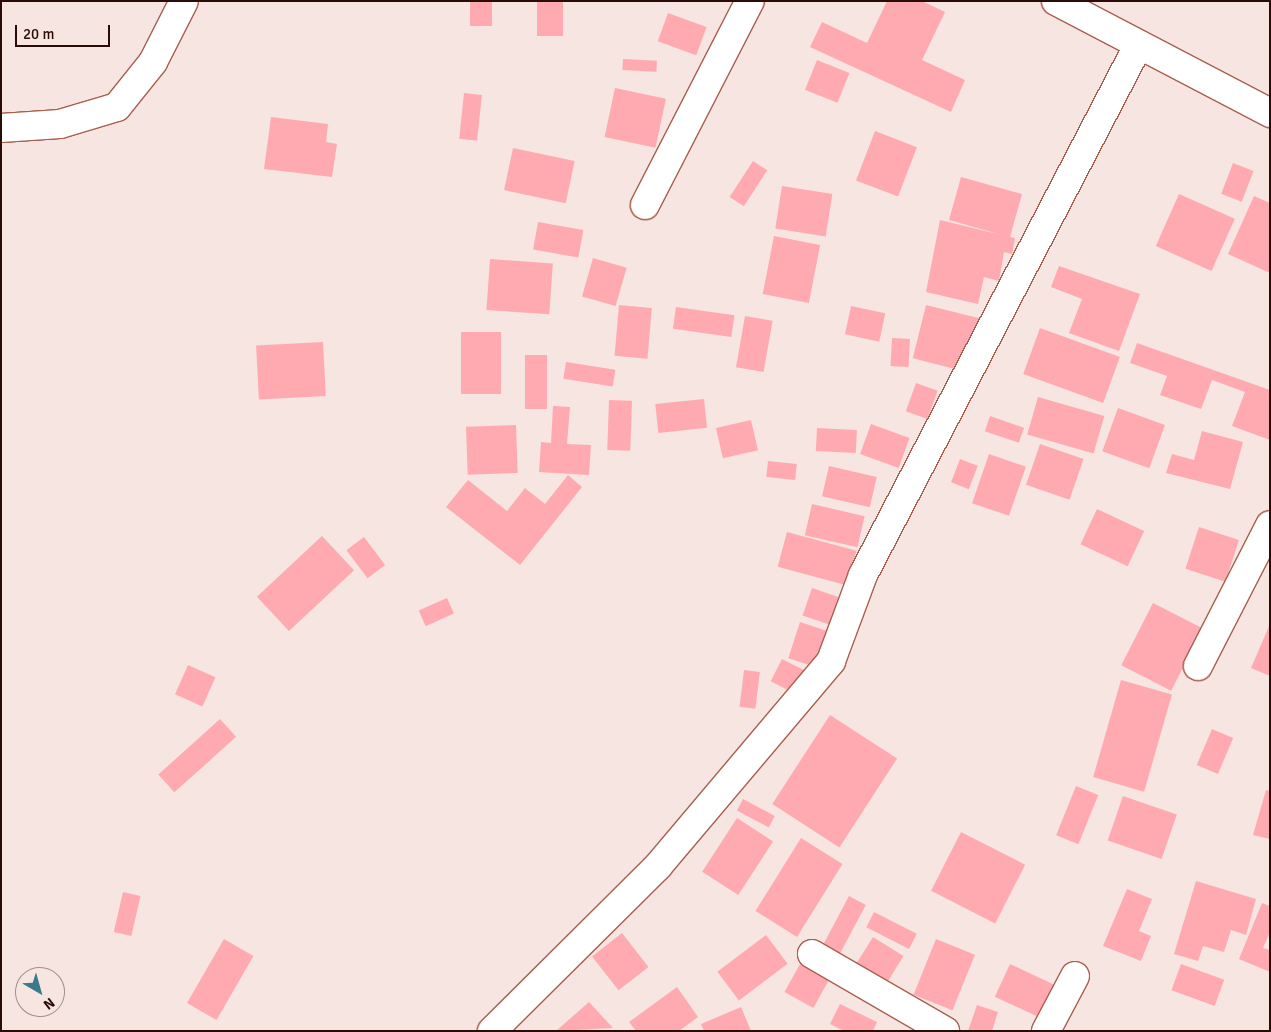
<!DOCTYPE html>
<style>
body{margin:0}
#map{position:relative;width:1271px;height:1032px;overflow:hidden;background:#f7e5e1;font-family:Signika,sans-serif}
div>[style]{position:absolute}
.building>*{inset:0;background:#ffaab1;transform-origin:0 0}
.roads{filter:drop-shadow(1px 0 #a95f4e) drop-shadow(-1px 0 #a95f4e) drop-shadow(0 1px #a95f4e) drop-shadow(0 -1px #a95f4e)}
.minor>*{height:28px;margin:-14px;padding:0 14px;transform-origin:14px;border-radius:14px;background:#fff}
span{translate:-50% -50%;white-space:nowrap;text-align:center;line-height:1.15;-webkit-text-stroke:5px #f7e5e1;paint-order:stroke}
.frame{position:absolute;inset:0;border:2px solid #290c06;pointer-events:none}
.north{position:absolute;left:15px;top:967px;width:50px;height:50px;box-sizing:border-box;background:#f7e5e1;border:1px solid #a58e89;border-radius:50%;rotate:142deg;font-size:14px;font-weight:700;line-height:20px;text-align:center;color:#290c06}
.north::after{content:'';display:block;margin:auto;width:18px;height:22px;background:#387c8b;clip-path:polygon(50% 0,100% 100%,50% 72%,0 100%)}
.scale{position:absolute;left:15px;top:25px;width:95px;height:22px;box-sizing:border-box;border:2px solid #290c06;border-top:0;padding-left:6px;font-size:15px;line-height:18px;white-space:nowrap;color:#290c06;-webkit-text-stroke:4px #f7e5e1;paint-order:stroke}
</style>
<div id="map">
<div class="building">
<div style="left:470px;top:1px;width:22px;height:25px"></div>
<div style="left:537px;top:1px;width:26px;height:35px"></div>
<div style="clip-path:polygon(887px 1px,922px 1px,945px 12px,922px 60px,965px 80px,951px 112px,810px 47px,822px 22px,867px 43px)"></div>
<div style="left:668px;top:13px;width:41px;height:30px;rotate:20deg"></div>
<div style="left:623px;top:59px;width:34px;height:11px;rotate:3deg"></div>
<div style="left:817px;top:60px;width:35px;height:32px;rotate:22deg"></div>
<div style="left:615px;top:88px;width:52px;height:50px;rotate:12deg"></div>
<div style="left:464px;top:93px;width:18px;height:46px;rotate:6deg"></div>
<div style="clip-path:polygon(271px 117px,328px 124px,326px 142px,337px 144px,332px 177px,264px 169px)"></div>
<div style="left:875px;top:131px;width:45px;height:53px;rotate:21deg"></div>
<div style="left:513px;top:148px;width:63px;height:43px;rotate:12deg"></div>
<div style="left:753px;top:161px;width:17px;height:43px;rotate:33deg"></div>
<div style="left:1233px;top:163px;width:22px;height:33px;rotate:21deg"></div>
<div style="clip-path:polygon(961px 177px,1022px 194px,1010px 237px,1015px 238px,1012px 254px,1004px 252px,999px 281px,984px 277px,978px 304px,926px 292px,940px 220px,1002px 235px,949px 220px)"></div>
<div style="left:782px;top:186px;width:51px;height:43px;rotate:9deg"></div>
<div style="left:1179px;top:194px;width:61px;height:57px;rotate:24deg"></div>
<div style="clip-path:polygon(1254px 196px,1270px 203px,1270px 273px,1228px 254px)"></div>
<div style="left:538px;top:222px;width:46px;height:28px;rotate:10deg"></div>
<div style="left:774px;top:236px;width:47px;height:59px;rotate:11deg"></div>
<div style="left:593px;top:258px;width:35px;height:40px;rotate:16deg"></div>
<div style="left:490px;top:259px;width:63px;height:51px;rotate:4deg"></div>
<div style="clip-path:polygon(1059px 266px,1140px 294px,1119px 351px,1069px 333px,1082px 299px,1051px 287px)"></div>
<div style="left:619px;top:305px;width:33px;height:51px;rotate:5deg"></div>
<div style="left:926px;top:305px;width:55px;height:55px;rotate:14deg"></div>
<div style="left:851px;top:306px;width:35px;height:29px;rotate:12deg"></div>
<div style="left:676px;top:307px;width:59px;height:22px;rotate:8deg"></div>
<div style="left:745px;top:316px;width:28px;height:52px;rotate:10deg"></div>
<div style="left:1040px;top:328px;width:85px;height:49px;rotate:20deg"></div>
<div style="left:461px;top:332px;width:40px;height:62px"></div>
<div style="left:892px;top:338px;width:18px;height:28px;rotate:3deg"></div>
<div style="left:323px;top:342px;width:54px;height:67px;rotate:87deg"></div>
<div style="clip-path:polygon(1137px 343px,1270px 390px,1270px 440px,1232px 426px,1245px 392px,1212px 380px,1201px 409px,1160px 395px,1167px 376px,1130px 363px)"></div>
<div style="left:525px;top:355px;width:22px;height:54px"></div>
<div style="left:566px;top:362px;width:50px;height:17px;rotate:9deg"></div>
<div style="left:916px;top:383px;width:23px;height:30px;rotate:20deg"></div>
<div style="left:1038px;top:397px;width:69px;height:39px;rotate:16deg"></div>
<div style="left:704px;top:399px;width:29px;height:49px;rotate:84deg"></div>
<div style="left:609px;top:400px;width:23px;height:50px;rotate:2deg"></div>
<div style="clip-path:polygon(553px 406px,570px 407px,567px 444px,591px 445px,589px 475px,539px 472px,541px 442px,551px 443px)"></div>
<div style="left:1118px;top:408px;width:50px;height:46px;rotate:20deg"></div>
<div style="left:990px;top:416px;width:36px;height:16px;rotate:19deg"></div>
<div style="left:751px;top:420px;width:31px;height:36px;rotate:77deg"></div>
<div style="left:871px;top:424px;width:41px;height:32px;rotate:20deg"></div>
<div style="left:516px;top:425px;width:48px;height:50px;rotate:88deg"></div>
<div style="left:817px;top:428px;width:40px;height:23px;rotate:3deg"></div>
<div style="clip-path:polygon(1202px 431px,1243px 442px,1230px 489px,1166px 473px,1172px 454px,1194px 460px)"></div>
<div style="left:1040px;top:444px;width:46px;height:43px;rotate:19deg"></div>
<div style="left:989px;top:454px;width:39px;height:52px;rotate:19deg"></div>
<div style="left:960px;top:459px;width:19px;height:25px;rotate:21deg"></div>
<div style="left:768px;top:461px;width:29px;height:16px;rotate:6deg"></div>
<div style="left:829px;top:466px;width:49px;height:31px;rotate:13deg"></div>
<div style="clip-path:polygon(568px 475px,582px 487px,520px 565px,446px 507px,468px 480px,507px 511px,525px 488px,545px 504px)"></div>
<div style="left:812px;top:504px;width:54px;height:32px;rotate:13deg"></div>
<div style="left:1097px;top:509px;width:52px;height:39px;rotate:25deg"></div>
<div style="left:1199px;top:527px;width:42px;height:44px;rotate:18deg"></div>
<div style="left:787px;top:532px;width:72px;height:36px;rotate:15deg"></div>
<div style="left:322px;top:536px;width:47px;height:89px;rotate:47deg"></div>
<div style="left:364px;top:537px;width:35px;height:22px;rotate:53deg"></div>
<div style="left:812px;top:588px;width:28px;height:29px;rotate:19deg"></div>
<div style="left:447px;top:598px;width:17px;height:31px;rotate:66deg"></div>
<div style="left:1153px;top:603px;width:56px;height:70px;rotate:27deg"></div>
<div style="left:800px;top:622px;width:28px;height:38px;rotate:18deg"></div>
<div style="clip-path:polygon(1270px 624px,1270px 676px,1251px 668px)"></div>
<div style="left:782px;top:659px;width:31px;height:25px;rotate:27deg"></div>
<div style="left:188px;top:665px;width:30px;height:32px;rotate:24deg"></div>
<div style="left:744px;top:670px;width:16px;height:37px;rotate:7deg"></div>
<div style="left:1121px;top:680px;width:53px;height:101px;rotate:16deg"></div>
<div style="left:830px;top:715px;width:80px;height:106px;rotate:33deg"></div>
<div style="left:220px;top:719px;width:24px;height:83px;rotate:48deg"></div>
<div style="left:1212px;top:729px;width:23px;height:39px;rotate:23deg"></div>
<div style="left:1076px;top:786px;width:24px;height:53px;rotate:22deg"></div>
<div style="clip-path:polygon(1266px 790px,1270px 791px,1270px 839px,1253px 835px)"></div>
<div style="left:1123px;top:796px;width:57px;height:47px;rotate:19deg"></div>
<div style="left:743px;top:799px;width:36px;height:13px;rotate:28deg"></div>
<div style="left:737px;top:818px;width:43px;height:64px;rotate:33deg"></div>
<div style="left:961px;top:832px;width:72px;height:66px;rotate:27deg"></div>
<div style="left:801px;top:838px;width:49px;height:86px;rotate:32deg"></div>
<div style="clip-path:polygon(1196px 881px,1256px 899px,1246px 935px,1231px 930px,1224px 952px,1203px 946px,1198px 961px,1174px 954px)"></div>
<div style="clip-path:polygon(1127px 889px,1152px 899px,1139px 931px,1151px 936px,1141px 961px,1103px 946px)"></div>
<div style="left:123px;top:892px;width:18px;height:41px;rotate:13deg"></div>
<div style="left:849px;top:896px;width:19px;height:60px;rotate:28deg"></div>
<div style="clip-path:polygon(1262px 903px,1270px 906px,1270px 932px,1263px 948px,1270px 950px,1270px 972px,1239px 959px)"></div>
<div style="left:874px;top:912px;width:48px;height:17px;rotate:27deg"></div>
<div style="left:622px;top:933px;width:43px;height:38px;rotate:52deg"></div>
<div style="left:766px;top:935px;width:36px;height:61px;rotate:53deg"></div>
<div style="left:873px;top:937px;width:36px;height:39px;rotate:32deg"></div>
<div style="left:224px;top:939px;width:34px;height:74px;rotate:30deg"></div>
<div style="left:936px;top:939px;width:42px;height:60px;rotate:22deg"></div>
<div style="left:800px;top:964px;width:33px;height:32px;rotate:29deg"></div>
<div style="left:1010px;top:964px;width:50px;height:36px;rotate:25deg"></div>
<div style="left:1181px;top:964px;width:46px;height:28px;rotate:20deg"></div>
<div style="clip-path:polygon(677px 987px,698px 1017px,679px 1031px,636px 1031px,629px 1022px)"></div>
<div style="clip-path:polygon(589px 1002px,613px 1028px,556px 1031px)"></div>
<div style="clip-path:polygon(840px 1004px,877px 1022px,873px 1031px,844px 1031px,830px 1024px)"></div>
<div style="clip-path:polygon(977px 1005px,998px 1012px,992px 1031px,968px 1031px)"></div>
<div style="clip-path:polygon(741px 1007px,751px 1031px,704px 1031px,701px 1024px)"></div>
</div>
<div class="roads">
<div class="minor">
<div style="left:1056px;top:1px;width:242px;rotate:27.6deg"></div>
<div style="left:1px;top:128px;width:59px;rotate:-3.9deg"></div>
<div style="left:60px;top:124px;width:59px;rotate:-16.6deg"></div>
<div style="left:117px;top:107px;width:58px;rotate:-51.3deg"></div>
<div style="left:153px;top:62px;width:68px;rotate:-63.1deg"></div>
<div style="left:645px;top:205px;width:229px;rotate:-62.8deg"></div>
<div style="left:1198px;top:666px;width:158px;rotate:-62.9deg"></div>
<div style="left:812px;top:954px;width:154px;rotate:30.1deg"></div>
<div style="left:492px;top:1031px;width:234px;rotate:-44.8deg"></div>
<div style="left:658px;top:866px;width:268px;rotate:-49.8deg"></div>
<div style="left:831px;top:661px;width:92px;rotate:-69.6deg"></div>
<div style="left:863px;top:575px;width:598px;rotate:-62.54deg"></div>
<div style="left:1046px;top:1031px;width:62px;rotate:-62.2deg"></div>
</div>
</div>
<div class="frame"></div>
<div class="north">N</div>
<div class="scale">20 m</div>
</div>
